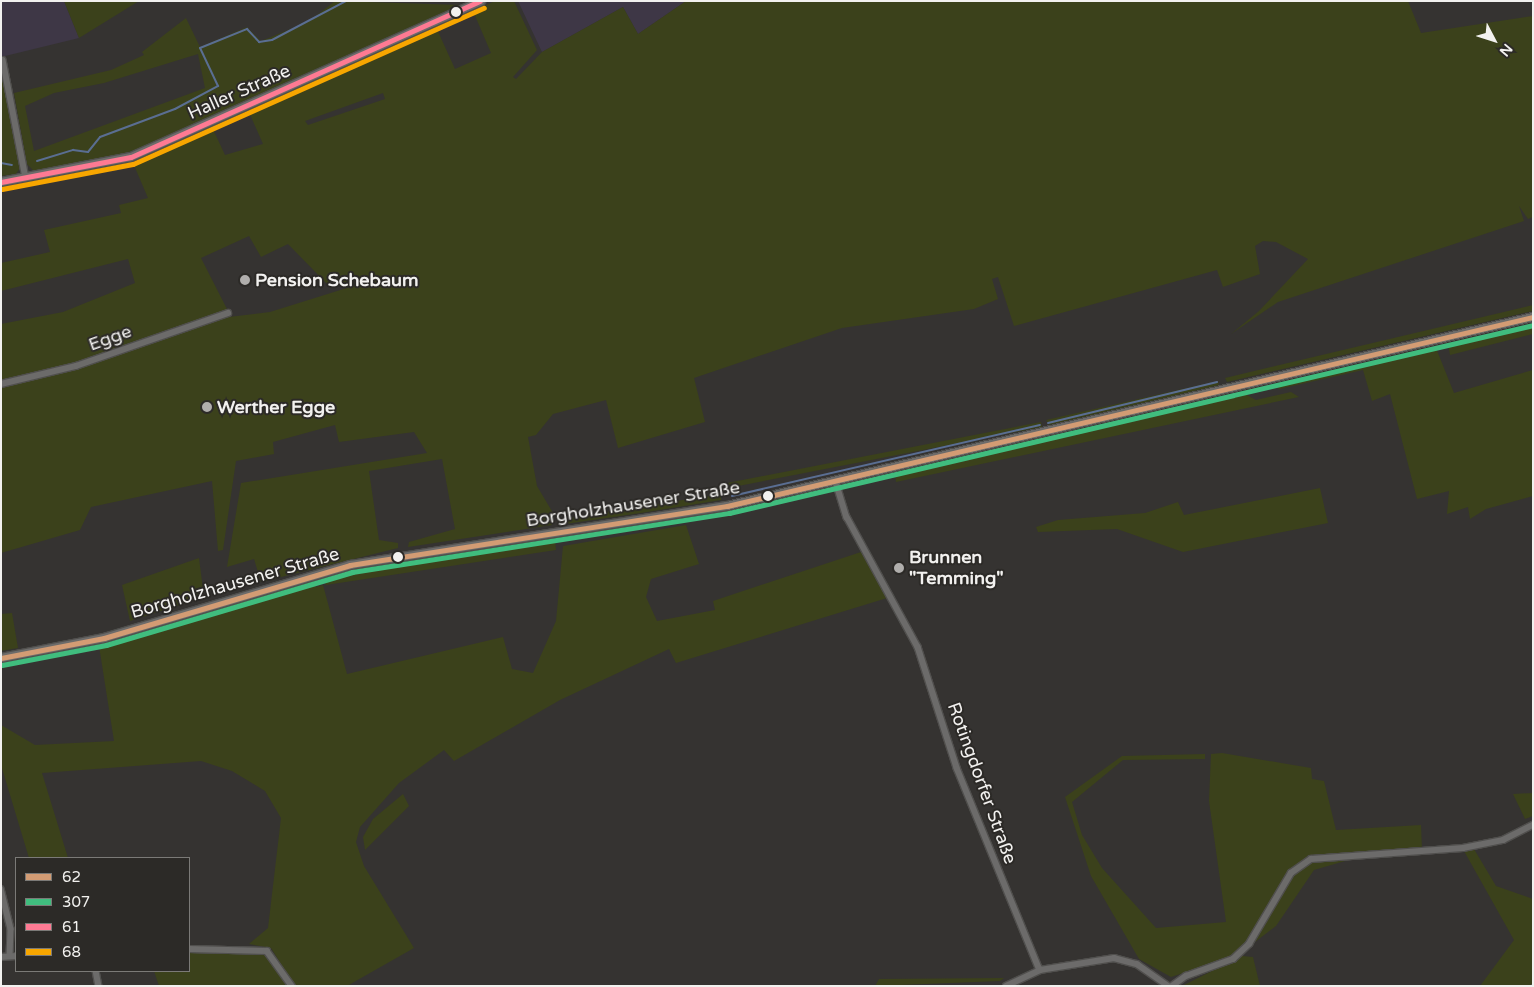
<!DOCTYPE html>
<meta charset="utf-8">
<style>
body{margin:0}
#map{position:relative;width:1534px;height:987px;overflow:hidden;background:#353331;font-family:"Varela Round",sans-serif}
div>[style]{position:absolute}
.commercial>*{inset:0;background:#3e3746}
.green>*{inset:0;background:#3b411b;transform-origin:0 0}
.stream>*{height:2px;margin:-1px;padding:0 1px;transform-origin:1px;border-radius:1px;background:#5a6e92}
.roads{filter:drop-shadow(1px 0 #504f4d) drop-shadow(-1px 0 #504f4d) drop-shadow(0 1px #504f4d) drop-shadow(0 -1px #504f4d)}
.street>*{height:5.5px;margin:-2.75px;padding:0 2.75px;transform-origin:2.75px;border-radius:2.75px;background:#6c6b6a}
.secondary>*{height:8px;margin:-4px;padding:0 4px;transform-origin:4px;border-radius:4px;background:#6c6b6a}
.bus-1>*{height:5px;margin:-2.5px;padding:0 2.5px;transform-origin:2.5px;border-radius:2.5px;background:#d39c74}
.bus-2>*{height:5px;margin:-2.5px;padding:0 2.5px;transform-origin:2.5px;border-radius:2.5px;background:#40bd7e}
.bus-3>*{height:5px;margin:-2.5px;padding:0 2.5px;transform-origin:2.5px;border-radius:2.5px;background:#fe7a93}
.bus-4>*{height:5px;margin:-2.5px;padding:0 2.5px;transform-origin:2.5px;border-radius:2.5px;background:#f7a600}
.dots>*{width:14px;height:14px;translate:-50% -50%;box-sizing:border-box;border:2px solid #2c2a27;border-radius:50%}
span{translate:-50% -50%;white-space:nowrap;text-align:center;line-height:1.15;-webkit-text-stroke:4px #2c2a27;paint-order:stroke}
.street-label{font-size:18px;color:#f2f1ef}
.poi-label{font-size:18px;color:#f2f1ef;font-weight:700}
.left{translate:0 -50%;text-align:left}
.frame{position:absolute;inset:0;border:2px solid #f2f1ef;pointer-events:none}
.legend{position:absolute;left:15px;top:857px;width:175px;height:115px;box-sizing:border-box;background:#2c2a27;border:1px solid #7b7a77;margin:0;padding:6px 9px;list-style:none;font-size:15px;color:#f2f1ef}
.legend li{display:flex;align-items:center;gap:10px;height:25px}
.legend b{width:25px;border:1px solid #7b7a77}
.north{position:absolute;left:1469px;top:15px;width:50px;height:50px;-webkit-text-stroke:4px #2c2a27;paint-order:stroke;rotate:130deg;font-size:14px;font-weight:700;line-height:20px;text-align:center;color:#f2f1ef}
.north::after{content:'';display:block;margin:auto;width:18px;height:22px;background:#f2f1ef;clip-path:polygon(50% 0,100% 100%,50% 72%,0 100%)}
</style>
<div id="map">
<div class="commercial">
<div style="clip-path:polygon(1px 1px,64px 1px,79px 38px,1px 57px)"></div>
<div style="clip-path:polygon(518px 1px,686px 1px,638px 34px,623px 7px,542px 52px)"></div>
</div>
<div class="green">
<div style="clip-path:polygon(64px 1px,139px 1px,79px 38px)"></div>
<div style="clip-path:polygon(evenodd,335px 1px,462px 5px,138px 149px,105px 160px,34px 171px,27px 164px,14px 93px,111px 70px,144px 55px,142px 52px,186px 18px,200px 47px,247px 27px,261px 41px,308px 22px,335px 1px,198px 54px,205px 88px,34px 151px,25px 106px,54px 93px,104px 83px,198px 54px)"></div>
<div style="clip-path:polygon(evenodd,495px 1px,514px 1px,537px 50px,513px 77px,516px 79px,542px 52px,623px 7px,638px 34px,686px 1px,1408px 1px,1421px 33px,1533px 16px,1533px 217px,1528px 219px,1519px 206px,1524px 221px,1278px 302px,1231px 334px,1259px 311px,1308px 259px,1276px 242px,1263px 241px,1255px 246px,1260px 274px,1223px 287px,1217px 270px,1014px 326px,998px 277px,992px 279px,998px 299px,974px 309px,842px 328px,694px 378px,705px 422px,618px 448px,606px 400px,553px 414px,536px 435px,528px 437px,537px 486px,553px 513px,552px 525px,408px 547px,409px 542px,455px 529px,442px 459px,369px 471px,379px 540px,398px 543px,398px 548px,261px 582px,254px 559px,227px 567px,241px 483px,427px 453px,414px 432px,339px 442px,335px 425px,273px 442px,274px 454px,236px 461px,223px 550px,218px 551px,212px 481px,91px 507px,80px 530px,1px 553px,1px 387px,229px 317px,270px 312px,366px 282px,366px 276px,330px 287px,288px 244px,261px 257px,249px 236px,201px 258px,228px 311px,75px 363px,1px 382px,1px 324px,63px 312px,135px 283px,128px 259px,1px 291px,1px 263px,50px 252px,44px 230px,121px 213px,119px 205px,148px 198px,133px 163px,212px 127px,225px 155px,263px 144px,248px 110px,436px 27px,455px 69px,491px 53px,473px 11px,495px 1px,383px 93px,385px 99px,308px 125px,305px 121px,383px 93px)"></div>
<div style="clip-path:polygon(1px 68px,20px 168px,16px 174px,1px 176px)"></div>
<div style="clip-path:polygon(1533px 305px,1533px 311px,1227px 382px,1225px 378px)"></div>
<div style="clip-path:polygon(1533px 325px,1533px 334px,1450px 355px,1448px 344px)"></div>
<div style="clip-path:polygon(1436px 348px,1454px 393px,1533px 370px,1533px 496px,1486px 509px,1470px 519px,1468px 507px,1447px 514px,1449px 491px,1417px 499px,1390px 394px,1372px 401px,1363px 370px,1279px 389px,1275px 385px)"></div>
<div style="clip-path:polygon(1218px 381px,1219px 385px,1049px 425px,1046px 420px)"></div>
<div style="clip-path:polygon(1291px 392px,1299px 397px,896px 482px,895px 474px,1245px 394px,1256px 400px)"></div>
<div style="left:1041px;top:422px;width:5px;height:321px;rotate:79deg"></div>
<div style="clip-path:polygon(1320px 488px,1328px 523px,1183px 552px,1117px 529px,1038px 532px,1036px 527px,1058px 520px,1145px 513px,1178px 502px,1184px 515px)"></div>
<div style="clip-path:polygon(721px 494px,721px 500px,641px 513px,565px 524px,562px 519px)"></div>
<div style="clip-path:polygon(686px 525px,699px 564px,651px 579px,646px 597px,657px 621px,715px 610px,713px 601px,861px 552px,887px 598px,676px 663px,669px 649px,560px 700px,454px 761px,444px 750px,399px 783px,360px 827px,356px 842px,364px 866px,414px 948px,347px 986px,295px 986px,271px 948px,249px 944px,268px 928px,281px 818px,265px 791px,232px 771px,201px 761px,42px 773px,68px 858px,29px 858px,1px 765px,1px 725px,35px 745px,114px 741px,99px 646px,312px 581px,316px 587px,323px 585px,347px 674px,503px 637px,512px 669px,533px 673px,556px 621px,563px 546px)"></div>
<div style="clip-path:polygon(555px 540px,556px 550px,326px 585px,323px 578px)"></div>
<div style="clip-path:polygon(199px 558px,204px 597px,130px 621px,122px 585px)"></div>
<div style="clip-path:polygon(12px 613px,18px 648px,1px 651px,1px 614px)"></div>
<div style="clip-path:polygon(1222px 753px,1311px 768px,1312px 779px,1324px 781px,1336px 830px,1421px 825px,1422px 850px,1309px 855px,1288px 871px,1247px 942px,1230px 958px,1171px 977px,1139px 959px,1091px 876px,1065px 797px,1122px 756px,1205px 754px,1205px 759px,1123px 760px,1072px 802px,1082px 835px,1102px 868px,1156px 928px,1226px 922px,1209px 801px,1211px 754px)"></div>
<div style="clip-path:polygon(1533px 793px,1533px 816px,1525px 819px,1513px 794px)"></div>
<div style="clip-path:polygon(403px 794px,409px 806px,365px 850px,363px 837px,373px 819px)"></div>
<div style="clip-path:polygon(1474px 849px,1496px 886px,1533px 899px,1533px 986px,1480px 986px,1514px 940px,1464px 851px)"></div>
<div style="clip-path:polygon(1352px 859px,1314px 870px,1276px 926px,1251px 945px,1292px 875px,1312px 861px)"></div>
<div style="clip-path:polygon(189px 953px,264px 953px,289px 986px,159px 986px,154px 971px,189px 971px)"></div>
<div style="clip-path:polygon(1242px 956px,1253px 957px,1260px 986px,1182px 986px)"></div>
<div style="clip-path:polygon(1004px 978px,1000px 981px,875px 986px,879px 979px)"></div>
</div>
<div class="stream">
<div style="left:37px;top:161px;width:38px;rotate:-17deg"></div>
<div style="left:73px;top:150px;width:15px;rotate:8deg"></div>
<div style="left:88px;top:152px;width:19px;rotate:-51deg"></div>
<div style="left:100px;top:137px;width:80px;rotate:-20.5deg"></div>
<div style="left:175px;top:109px;width:49px;rotate:-28.1deg"></div>
<div style="left:218px;top:86px;width:42px;rotate:-115.3deg"></div>
<div style="left:200px;top:48px;width:51px;rotate:-22deg"></div>
<div style="left:247px;top:29px;width:18px;rotate:47deg"></div>
<div style="left:259px;top:42px;width:13px;rotate:-9deg"></div>
<div style="left:272px;top:40px;width:84px;rotate:-27.8deg"></div>
<div style="left:1px;top:163px;width:11px;rotate:10deg"></div>
<div style="left:1048px;top:423px;width:174px;rotate:-13.6deg"></div>
<div style="left:732px;top:496px;width:316px;rotate:-13deg"></div>
<div style="left:1532px;top:986px;width:2px;rotate:-63deg"></div>
</div>
<div class="roads">
<div class="street">
<div style="left:3px;top:60px;width:120px;rotate:79deg"></div>
<div style="left:1px;top:384px;width:77px;rotate:-13.5deg"></div>
<div style="left:76px;top:366px;width:161px;rotate:-19.2deg"></div>
<div style="left:836px;top:482px;width:37px;rotate:73deg"></div>
<div style="left:847px;top:517px;width:148px;rotate:61.4deg"></div>
<div style="left:918px;top:647px;width:127px;rotate:72.1deg"></div>
<div style="left:957px;top:768px;width:218px;rotate:67.7deg"></div>
<div style="left:1px;top:889px;width:41px;rotate:76deg"></div>
<div style="left:11px;top:929px;width:27px;rotate:92deg"></div>
<div style="left:189px;top:949px;width:78px;rotate:1.5deg"></div>
<div style="left:267px;top:951px;width:43px;rotate:54.5deg"></div>
<div style="left:1px;top:957px;width:15px;rotate:-4deg"></div>
<div style="left:96px;top:971px;width:15px;rotate:79deg"></div>
<div style="left:1006px;top:986px;width:38px;rotate:-25deg"></div>
<div style="left:1040px;top:970px;width:75px;rotate:-9.2deg"></div>
<div style="left:1114px;top:958px;width:24px;rotate:15deg"></div>
<div style="left:1137px;top:964px;width:39px;rotate:35deg"></div>
<div style="left:1172px;top:986px;width:17px;rotate:-36deg"></div>
<div style="left:1186px;top:976px;width:50px;rotate:-19.9deg"></div>
<div style="left:1233px;top:959px;width:22px;rotate:-43deg"></div>
<div style="left:1249px;top:944px;width:82px;rotate:-59.4deg"></div>
<div style="left:1291px;top:873px;width:24px;rotate:-35deg"></div>
<div style="left:1311px;top:859px;width:152px;rotate:-4.1deg"></div>
<div style="left:1463px;top:848px;width:41px;rotate:-11.3deg"></div>
<div style="left:1503px;top:840px;width:34px;rotate:-27deg"></div>
</div>
<div class="secondary">
<div style="left:1px;top:182px;width:132px;rotate:-10.9deg"></div>
<div style="left:131px;top:157px;width:383px;rotate:-24deg"></div>
<div style="left:1px;top:658px;width:105px;rotate:-11deg"></div>
<div style="left:104px;top:638px;width:257px;rotate:-16.5deg"></div>
<div style="left:350px;top:565px;width:382px;rotate:-8.9deg"></div>
<div style="left:727px;top:506px;width:828px;rotate:-13.2deg"></div>
</div>
</div>
<div class="bus-1">
<div style="left:1px;top:658px;width:105px;rotate:-11deg"></div>
<div style="left:104px;top:638px;width:257px;rotate:-16.5deg"></div>
<div style="left:350px;top:565px;width:382px;rotate:-8.9deg"></div>
<div style="left:727px;top:506px;width:828px;rotate:-13.2deg"></div>
</div>
<div class="bus-2">
<div style="left:2px;top:665px;width:106px;rotate:-10.9deg"></div>
<div style="left:106px;top:645px;width:257px;rotate:-16.5deg"></div>
<div style="left:352px;top:572px;width:382px;rotate:-8.9deg"></div>
<div style="left:729px;top:513px;width:826px;rotate:-13.16deg"></div>
</div>
<div class="bus-3">
<div style="left:1px;top:182px;width:132px;rotate:-10.9deg"></div>
<div style="left:131px;top:157px;width:382px;rotate:-24.1deg"></div>
</div>
<div class="bus-4">
<div style="left:2px;top:189px;width:133px;rotate:-10.8deg"></div>
<div style="left:133px;top:164px;width:384px;rotate:-24deg"></div>
</div>
<div class="dots">
<div style="left:456px;top:12px;background:#f2f1ef"></div>
<div style="left:245px;top:280px;background:#b0aeac"></div>
<div style="left:207px;top:407px;background:#b0aeac"></div>
<div style="left:768px;top:496px;background:#f2f1ef"></div>
<div style="left:398px;top:557px;background:#f2f1ef"></div>
<div style="left:899px;top:568px;background:#b0aeac"></div>
</div>
<div class="street-label">
<span style="left:239px;top:92px;rotate:-24deg">Haller Straße</span>
<span style="left:110px;top:338px;rotate:-20deg">Egge</span>
<span style="left:633px;top:504px;rotate:-9deg">Borgholzhausener Straße</span>
<span style="left:235px;top:583px;rotate:-16deg">Borgholzhausener Straße</span>
<span style="left:982px;top:783px;rotate:70deg">Rotingdorfer Straße</span>
</div>
<div class="poi-label">
<span class="left" style="left:255px;top:280px">Pension Schebaum</span>
<span class="left" style="left:217px;top:407px">Werther Egge</span>
<span class="left" style="left:909px;top:568px">Brunnen<br>"Temming"</span>
</div>
<div class="frame"></div>
<ul class="legend">
<li><b style="height:6px;background:#d39c74"></b>62</li>
<li><b style="height:6px;background:#40bd7e"></b>307</li>
<li><b style="height:6px;background:#fe7a93"></b>61</li>
<li><b style="height:6px;background:#f7a600"></b>68</li>
</ul>
<div class="north">N</div>
</div>
